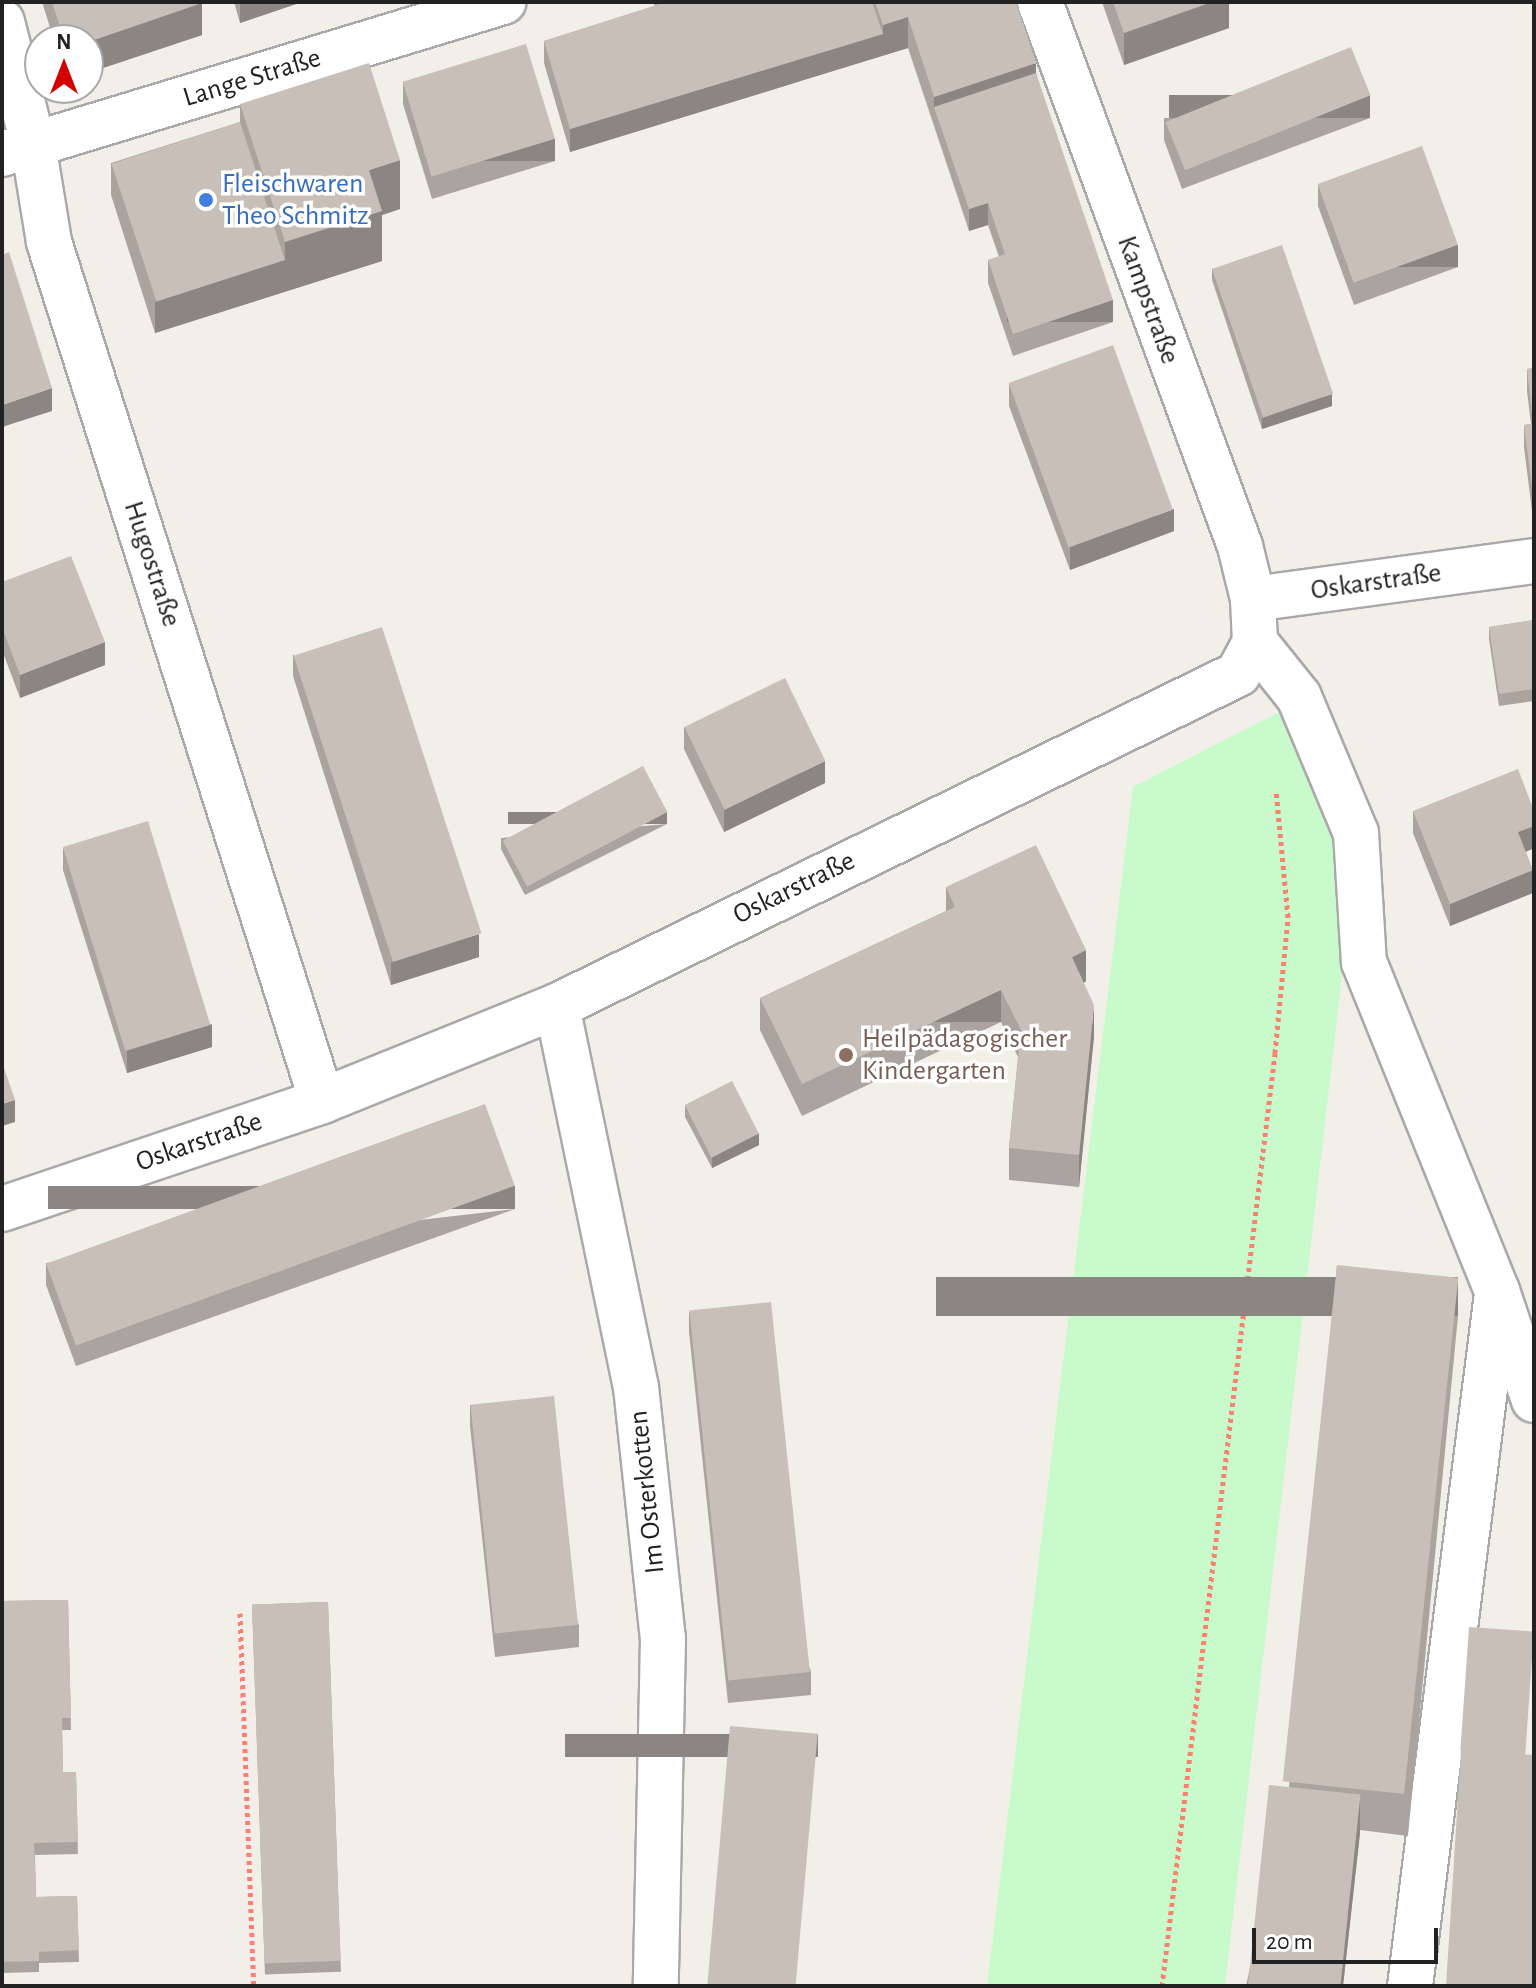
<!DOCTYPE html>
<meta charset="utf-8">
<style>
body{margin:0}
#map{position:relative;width:1536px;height:1988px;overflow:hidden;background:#f2efe9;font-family:"Alegreya Sans",sans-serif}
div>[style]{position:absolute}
.park>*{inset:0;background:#c8facc}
.path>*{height:5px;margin-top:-2.5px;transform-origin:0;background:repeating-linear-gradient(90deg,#fa8072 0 4px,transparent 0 8px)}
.roads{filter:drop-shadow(2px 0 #a9a9a9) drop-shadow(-2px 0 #a9a9a9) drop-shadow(0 2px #a9a9a9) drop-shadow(0 -2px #a9a9a9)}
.minor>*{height:44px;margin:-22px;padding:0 22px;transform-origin:22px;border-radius:22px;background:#fff}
.wall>*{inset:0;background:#aba49e;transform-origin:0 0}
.shaded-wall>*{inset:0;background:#8b8681;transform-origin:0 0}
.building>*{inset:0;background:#c7bfb8;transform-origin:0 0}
.dots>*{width:22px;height:22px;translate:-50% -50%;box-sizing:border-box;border:4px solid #fff;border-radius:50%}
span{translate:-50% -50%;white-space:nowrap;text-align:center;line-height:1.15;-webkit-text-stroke:7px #fff;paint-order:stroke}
.street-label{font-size:28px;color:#222}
.shop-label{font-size:28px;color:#366cbe}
.left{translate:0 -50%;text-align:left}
.education-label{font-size:28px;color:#785e54}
.frame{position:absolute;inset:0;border:4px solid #222;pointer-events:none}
.north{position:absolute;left:24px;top:24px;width:80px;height:80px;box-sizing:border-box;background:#fff;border:2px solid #a7a7a7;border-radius:50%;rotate:0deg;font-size:22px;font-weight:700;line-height:32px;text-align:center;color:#222}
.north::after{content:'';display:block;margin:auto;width:28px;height:36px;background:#d40000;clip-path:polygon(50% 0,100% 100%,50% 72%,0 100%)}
.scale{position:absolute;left:1252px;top:1928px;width:186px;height:36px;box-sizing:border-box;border:4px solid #222;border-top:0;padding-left:10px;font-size:24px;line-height:28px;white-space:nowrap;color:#222;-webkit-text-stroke:6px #fff;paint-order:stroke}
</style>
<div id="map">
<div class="park">
<div style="clip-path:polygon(1283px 710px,1331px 807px,1342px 976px,1225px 1986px,987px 1986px,1133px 787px)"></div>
</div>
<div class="path">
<div style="left:240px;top:1613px;width:373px;rotate:87.9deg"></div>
<div style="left:1162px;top:1986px;width:940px;rotate:-83.09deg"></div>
<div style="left:1275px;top:1053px;width:137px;rotate:-84.5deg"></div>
<div style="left:1288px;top:917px;width:127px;rotate:-95.4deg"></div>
</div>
<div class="roads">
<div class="minor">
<div style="left:2px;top:22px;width:126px;rotate:75.7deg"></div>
<div style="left:33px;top:144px;width:99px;rotate:80.7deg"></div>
<div style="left:49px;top:242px;width:901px;rotate:72.37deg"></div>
<div style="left:2px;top:154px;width:524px;rotate:-16.88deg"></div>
<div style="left:1253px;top:599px;width:284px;rotate:-7.7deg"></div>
<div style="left:1255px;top:642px;width:70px;rotate:51.3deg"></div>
<div style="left:1299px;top:697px;width:147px;rotate:67.3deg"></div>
<div style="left:1356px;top:833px;width:129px;rotate:86.5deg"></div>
<div style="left:1364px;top:962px;width:355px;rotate:68deg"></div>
<div style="left:1497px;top:1291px;width:115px;rotate:71.3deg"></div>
<div style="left:557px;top:1006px;width:389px;rotate:78.3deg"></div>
<div style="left:636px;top:1387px;width:252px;rotate:83.9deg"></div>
<div style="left:663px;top:1638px;width:348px;rotate:91.2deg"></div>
<div style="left:2px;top:1209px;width:338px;rotate:-18.6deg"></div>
<div style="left:322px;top:1101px;width:253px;rotate:-22deg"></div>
<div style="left:557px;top:1006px;width:758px;rotate:-25.99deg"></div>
<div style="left:1238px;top:674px;width:36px;rotate:-62deg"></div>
<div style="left:1255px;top:642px;width:43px;rotate:-92.7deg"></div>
<div style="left:1253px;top:599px;width:55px;rotate:-103.8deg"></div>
<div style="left:1240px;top:546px;width:580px;rotate:-110.19deg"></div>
<div style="left:1410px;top:1986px;width:690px;rotate:-82.84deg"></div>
</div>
</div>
<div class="wall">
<div style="clip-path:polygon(42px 2px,201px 2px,202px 35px,88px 73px,88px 40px,54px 40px)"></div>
<div style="clip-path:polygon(234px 2px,302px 2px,240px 23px)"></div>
<div style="clip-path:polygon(653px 2px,1016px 2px,1036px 73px,1113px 322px,1013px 356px,988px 283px,988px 260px,999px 257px,988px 225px,969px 231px,908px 48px,570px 152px,544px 63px,544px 41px,655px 6px)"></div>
<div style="clip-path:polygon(1102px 2px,1229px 2px,1229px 28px,1124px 65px)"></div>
<div style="clip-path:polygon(403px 82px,555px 161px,432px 199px,403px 104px)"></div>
<div style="clip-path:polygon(240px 104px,400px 209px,382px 215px,382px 261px,155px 333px,111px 195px,111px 163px,240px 122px)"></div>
<div style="clip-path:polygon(1164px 118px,1370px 118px,1182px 189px,1164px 140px)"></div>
<div style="clip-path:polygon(1318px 184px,1458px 267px,1354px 305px,1318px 206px)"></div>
<div style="clip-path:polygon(1212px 268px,1332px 406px,1262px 429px,1212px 280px)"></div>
<div style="clip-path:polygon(1534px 368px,1534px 519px,1533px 519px,1524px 447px,1524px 425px,1531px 424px,1527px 391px,1527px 369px)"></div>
<div style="clip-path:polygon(1009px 383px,1174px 531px,1070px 570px,1009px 406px)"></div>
<div style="clip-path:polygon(2px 582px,105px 665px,20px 698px,2px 650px)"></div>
<div style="clip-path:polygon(1534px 620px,1534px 701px,1499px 706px,1489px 639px,1489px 627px)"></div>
<div style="clip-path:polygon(293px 654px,479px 957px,391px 985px,293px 676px)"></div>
<div style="clip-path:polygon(684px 727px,825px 783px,724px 832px,684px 749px)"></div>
<div style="clip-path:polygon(1413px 811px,1534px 811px,1534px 848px,1526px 852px,1533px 893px,1450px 926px,1413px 833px)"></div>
<div style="clip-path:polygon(667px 824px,525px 895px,501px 849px,501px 838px)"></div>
<div style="clip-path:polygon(63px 848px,212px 1047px,127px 1073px,63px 870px)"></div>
<div style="clip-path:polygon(946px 887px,1086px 981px,1084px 983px,1094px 1036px,1079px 1187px,1009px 1180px,1009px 1148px,1018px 1057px,1001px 1022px,802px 1116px,760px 1030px,760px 998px,946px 911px)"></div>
<div style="clip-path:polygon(685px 1105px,759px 1145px,712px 1168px,685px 1117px)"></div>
<div style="clip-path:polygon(515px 1209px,76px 1366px,46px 1285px,46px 1263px)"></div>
<div style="clip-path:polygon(1337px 1265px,1458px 1316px,1408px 1836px,1360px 1830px,1343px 1986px,1246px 1986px,1289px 1787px)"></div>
<div style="clip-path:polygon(689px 1310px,811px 1672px,811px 1695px,728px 1703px,689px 1332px)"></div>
<div style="clip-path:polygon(470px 1404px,579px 1625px,579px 1647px,495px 1657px,470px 1426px)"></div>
<div style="clip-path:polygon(68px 1600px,71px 1730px,62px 1730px,63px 1772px,76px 1772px,78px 1854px,35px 1855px,36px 1897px,77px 1896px,79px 1962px,39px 1963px,39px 1972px,2px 1973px,2px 1601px)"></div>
<div style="left:328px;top:1602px;width:370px;height:76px;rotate:88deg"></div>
</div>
<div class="shaded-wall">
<div style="clip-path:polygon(240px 2px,302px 2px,240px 23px)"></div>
<div style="clip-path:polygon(1212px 2px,1229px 2px,1229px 28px,1124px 65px,1124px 33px)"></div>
<div style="clip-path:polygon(202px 3px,202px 35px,88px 73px,88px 42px)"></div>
<div style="clip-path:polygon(908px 17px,908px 48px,570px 152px,570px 129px,883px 34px,883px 25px)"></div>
<div style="clip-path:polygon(1036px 63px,1036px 95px,934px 107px,934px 97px)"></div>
<div style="left:1370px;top:95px;width:23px;height:201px;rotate:90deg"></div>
<div style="left:555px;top:139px;width:22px;height:129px;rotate:90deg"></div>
<div style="clip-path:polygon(400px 160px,400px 209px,382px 215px,382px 261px,155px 333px,155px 302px,285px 260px,285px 242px,369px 170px)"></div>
<div style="clip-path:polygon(988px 203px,988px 225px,969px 231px,969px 209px)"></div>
<div style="left:1458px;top:245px;width:22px;height:111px;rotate:90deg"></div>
<div style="left:1113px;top:300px;width:22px;height:106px;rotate:90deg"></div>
<div style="clip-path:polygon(52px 388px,52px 411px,2px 427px,2px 405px)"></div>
<div style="clip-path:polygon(1332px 394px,1332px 406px,1262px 429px,1262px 418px)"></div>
<div style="clip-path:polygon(1174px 509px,1174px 531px,1070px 570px,1070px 547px)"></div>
<div style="clip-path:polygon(105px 642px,105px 665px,20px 698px,20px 675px)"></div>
<div style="clip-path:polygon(825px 761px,825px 783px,724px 832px,724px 810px)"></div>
<div style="left:667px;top:812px;width:12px;height:159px;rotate:90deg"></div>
<div style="clip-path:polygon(1534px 826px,1534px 848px,1518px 855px,1518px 832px)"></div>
<div style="clip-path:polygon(1533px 870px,1533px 893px,1450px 926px,1450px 904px)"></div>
<div style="clip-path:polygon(479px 934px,479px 957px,391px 985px,391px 962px)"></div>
<div style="clip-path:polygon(1086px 950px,1086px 981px,1072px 989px,1072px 957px)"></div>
<div style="left:1001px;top:990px;width:32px;height:220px;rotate:90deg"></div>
<div style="clip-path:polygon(1094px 1005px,1094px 1036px,1079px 1187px,1079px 1155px)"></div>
<div style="clip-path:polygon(212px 1024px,212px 1047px,127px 1073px,127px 1051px)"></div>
<div style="clip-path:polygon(15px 1100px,15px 1122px,2px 1126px,2px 1104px)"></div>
<div style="clip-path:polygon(759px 1133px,759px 1145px,712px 1168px,712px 1157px)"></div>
<div style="left:515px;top:1186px;width:23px;height:467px;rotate:90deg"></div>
<div style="left:1458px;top:1277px;width:39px;height:522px;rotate:90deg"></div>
<div style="left:818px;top:1734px;width:23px;height:253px;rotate:90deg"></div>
<div style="clip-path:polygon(1360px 1795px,1360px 1834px,1343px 1986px,1339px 1986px)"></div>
</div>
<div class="building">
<div style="clip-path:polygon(52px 2px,201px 2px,202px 3px,88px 42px,88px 40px,64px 40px)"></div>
<div style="clip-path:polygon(666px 2px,872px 2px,883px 34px,570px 129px,544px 41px)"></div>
<div style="clip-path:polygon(875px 2px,1016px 2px,1036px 63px,934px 97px,908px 17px,883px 25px)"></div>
<div style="clip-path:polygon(1113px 2px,1212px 2px,1124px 33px)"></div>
<div style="left:526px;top:44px;width:99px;height:129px;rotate:73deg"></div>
<div style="left:1351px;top:47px;width:52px;height:200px;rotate:68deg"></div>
<div style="clip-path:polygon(369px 63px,400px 160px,369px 170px,382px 211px,285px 242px,240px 104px)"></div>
<div style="clip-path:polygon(1036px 73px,1113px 300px,1013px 334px,988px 260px,1005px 254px,988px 203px,969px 209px,934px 107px)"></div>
<div style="left:240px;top:122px;width:145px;height:135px;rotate:72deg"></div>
<div style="left:1422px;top:146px;width:105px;height:111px;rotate:70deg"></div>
<div style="left:1282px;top:245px;width:157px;height:74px;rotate:71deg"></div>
<div style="clip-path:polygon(9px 252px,52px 388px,2px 405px,2px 255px)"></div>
<div style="left:1113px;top:345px;width:175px;height:111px;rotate:70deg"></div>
<div style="clip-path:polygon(1534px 368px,1534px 497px,1533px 497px,1524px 425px,1533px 424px,1527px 369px)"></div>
<div style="clip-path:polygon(71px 556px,105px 642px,20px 675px,2px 627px,2px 582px)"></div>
<div style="clip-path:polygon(1534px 620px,1534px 689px,1499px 694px,1489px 627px)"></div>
<div style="left:382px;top:627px;width:322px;height:93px;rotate:72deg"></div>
<div style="left:785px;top:678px;width:92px;height:112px;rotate:64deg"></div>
<div style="left:643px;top:766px;width:52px;height:159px;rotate:62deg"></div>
<div style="clip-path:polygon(1518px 769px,1534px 811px,1534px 826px,1518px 832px,1533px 870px,1450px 904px,1413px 811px)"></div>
<div style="left:148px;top:821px;width:213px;height:89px;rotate:73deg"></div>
<div style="clip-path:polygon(1036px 845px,1086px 950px,1072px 957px,1094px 1005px,1079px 1155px,1009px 1148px,1021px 1030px,1001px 990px,802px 1084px,760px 998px,955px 907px,946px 887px)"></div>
<div style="clip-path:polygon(2px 1062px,15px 1100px,2px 1104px)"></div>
<div style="left:732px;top:1081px;width:59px;height:53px;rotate:63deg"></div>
<div style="left:485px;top:1104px;width:87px;height:467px;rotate:70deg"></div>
<div style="left:1337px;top:1265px;width:122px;height:519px;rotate:6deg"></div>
<div style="left:771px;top:1302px;width:372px;height:82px;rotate:84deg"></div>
<div style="left:554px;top:1396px;width:230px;height:84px;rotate:84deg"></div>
<div style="clip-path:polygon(68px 1600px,71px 1718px,62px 1718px,63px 1772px,76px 1772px,78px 1842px,34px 1843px,36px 1897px,77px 1896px,79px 1950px,39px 1952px,39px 1961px,2px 1962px,2px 1601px)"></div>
<div style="left:328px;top:1602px;width:359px;height:76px;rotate:88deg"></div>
<div style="left:1469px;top:1627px;width:65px;height:124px;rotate:4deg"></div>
<div style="left:730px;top:1726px;width:88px;height:261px;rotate:5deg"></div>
<div style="clip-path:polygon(1461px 1750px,1534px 1755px,1534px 1986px,1446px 1986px)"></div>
<div style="left:1269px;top:1785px;width:92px;height:202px;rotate:6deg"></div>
</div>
<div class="dots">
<div style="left:206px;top:200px;background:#3f7fe0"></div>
<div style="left:846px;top:1055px;background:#8d6e63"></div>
</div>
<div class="street-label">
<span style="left:252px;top:78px;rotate:-17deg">Lange Straße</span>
<span style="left:1148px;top:300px;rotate:70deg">Kampstraße</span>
<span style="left:152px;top:564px;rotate:72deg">Hugostraße</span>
<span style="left:1376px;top:582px;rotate:-8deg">Oskarstraße</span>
<span style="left:794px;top:888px;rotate:-26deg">Oskarstraße</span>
<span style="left:199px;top:1142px;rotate:-19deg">Oskarstraße</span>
<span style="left:647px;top:1492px;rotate:-96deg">Im Osterkotten</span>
</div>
<div class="shop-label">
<span class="left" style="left:222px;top:200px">Fleischwaren<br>Theo Schmitz</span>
</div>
<div class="education-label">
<span class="left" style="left:862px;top:1055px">Heilpädagogischer<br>Kindergarten</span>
</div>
<div class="frame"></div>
<div class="north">N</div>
<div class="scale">20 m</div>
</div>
